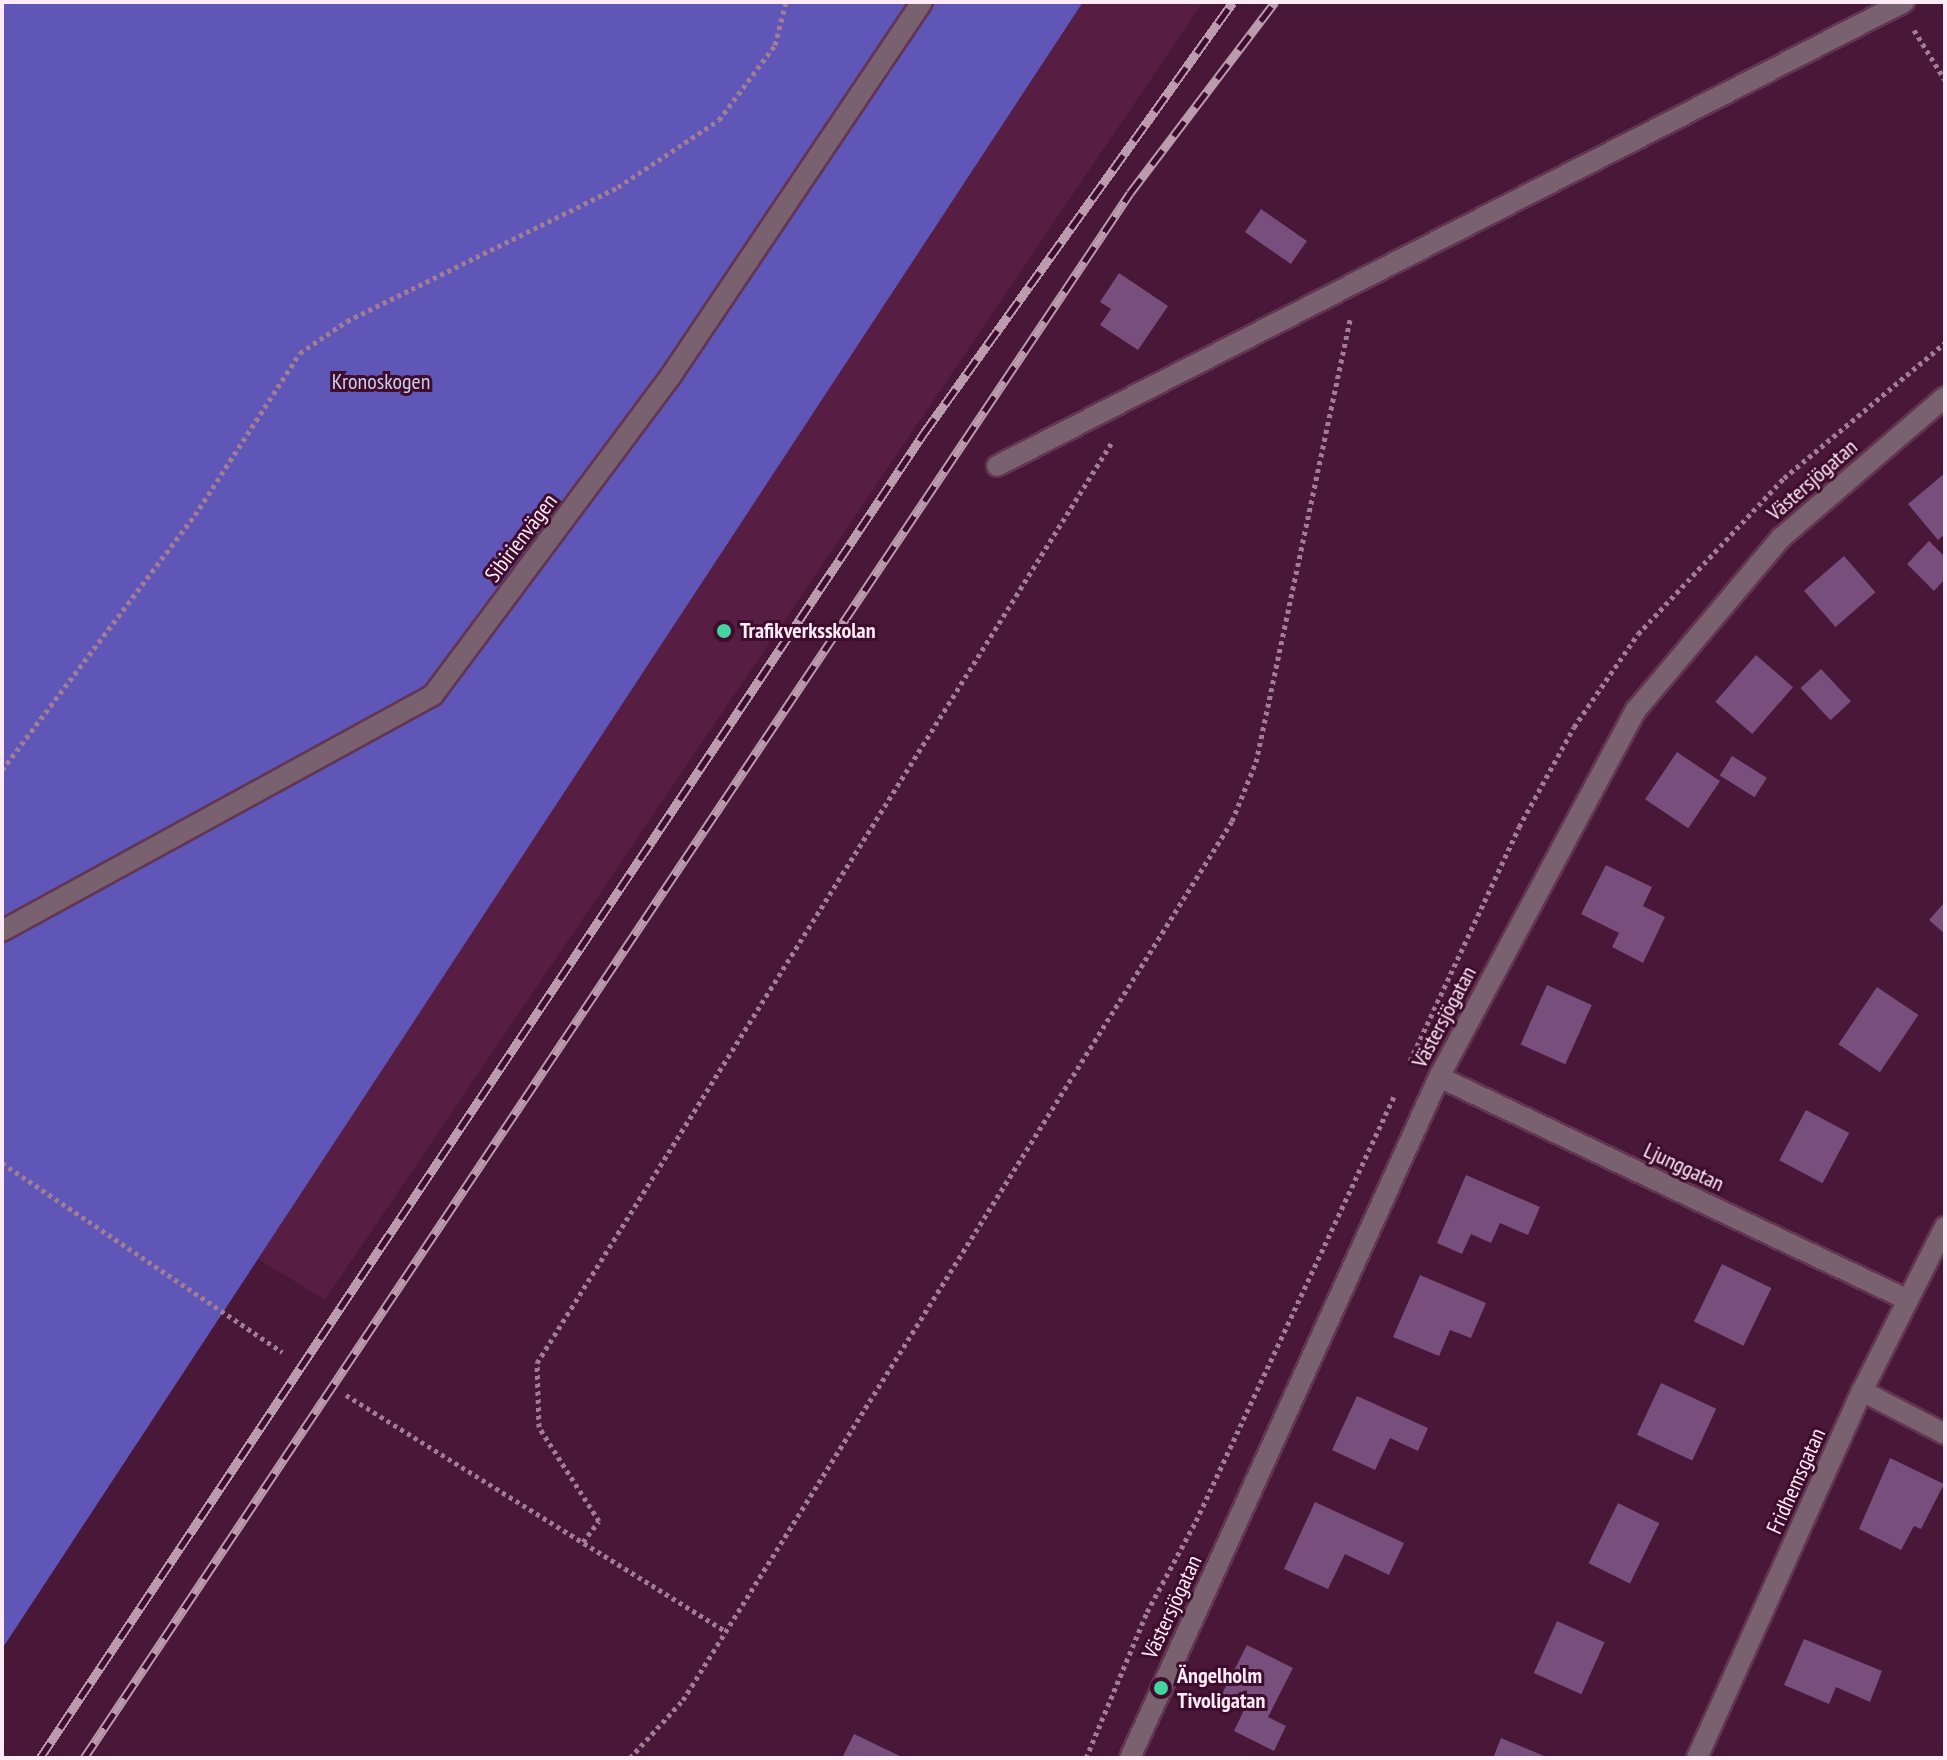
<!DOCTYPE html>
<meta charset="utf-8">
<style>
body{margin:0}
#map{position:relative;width:1947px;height:1760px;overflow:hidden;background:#491737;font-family:"PT Sans Narrow",sans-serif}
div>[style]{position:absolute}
.built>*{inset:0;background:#571d42}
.forest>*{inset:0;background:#5f56b8}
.building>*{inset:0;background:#784e7c;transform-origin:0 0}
.path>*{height:5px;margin-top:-2.5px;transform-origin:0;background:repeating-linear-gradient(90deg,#a17e94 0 4px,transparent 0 8px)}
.roads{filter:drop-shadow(2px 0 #623552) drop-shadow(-2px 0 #623552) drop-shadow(0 2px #623552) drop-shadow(0 -2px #623552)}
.minor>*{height:20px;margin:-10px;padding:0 10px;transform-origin:10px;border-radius:10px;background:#7a616f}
.rail>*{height:9px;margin-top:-4.5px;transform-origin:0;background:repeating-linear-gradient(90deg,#3e0c2d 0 18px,#bb9bae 0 36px);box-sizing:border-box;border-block:2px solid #bb9bae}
.dots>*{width:22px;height:22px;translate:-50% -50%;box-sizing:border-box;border:4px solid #3e0c2d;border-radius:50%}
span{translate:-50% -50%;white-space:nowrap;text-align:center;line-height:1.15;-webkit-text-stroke:6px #3e0c2d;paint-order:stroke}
.park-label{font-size:22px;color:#cdcee9}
.street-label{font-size:22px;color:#ffebf6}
.poi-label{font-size:22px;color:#ffebf6;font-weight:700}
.left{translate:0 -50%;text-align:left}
.frame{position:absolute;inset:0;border:4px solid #ffebf6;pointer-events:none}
</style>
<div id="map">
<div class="built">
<div style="clip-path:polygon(1083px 2px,1203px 2px,325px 1300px,258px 1259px)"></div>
</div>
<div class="forest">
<div style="clip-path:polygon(2px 2px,1083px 2px,2px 1649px)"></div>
</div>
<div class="building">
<div style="left:1261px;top:209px;width:56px;height:28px;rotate:35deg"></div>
<div style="clip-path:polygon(1119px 273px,1168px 306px,1138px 350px,1100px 325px,1111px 309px,1100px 302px)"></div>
<div style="clip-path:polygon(1945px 473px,1945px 534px,1938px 540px,1908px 504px)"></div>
<div style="clip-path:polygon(1929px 541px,1945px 557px,1945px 579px,1934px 591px,1907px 564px)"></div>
<div style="left:1844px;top:556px;width:48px;height:53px;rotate:49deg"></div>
<div style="left:1756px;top:655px;width:49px;height:62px;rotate:41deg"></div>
<div style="left:1821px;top:669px;width:44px;height:28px;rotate:47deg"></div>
<div style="left:1677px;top:752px;width:52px;height:57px;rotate:34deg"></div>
<div style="left:1732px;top:756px;width:41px;height:23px;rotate:32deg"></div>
<div style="clip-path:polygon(1606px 865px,1652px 887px,1643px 906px,1665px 917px,1643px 963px,1612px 947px,1619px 933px,1581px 914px)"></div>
<div style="clip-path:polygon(1945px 902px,1945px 934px,1929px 920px)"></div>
<div style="left:1547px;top:985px;width:49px;height:65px;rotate:24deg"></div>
<div style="left:1877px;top:987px;width:50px;height:69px;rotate:34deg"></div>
<div style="left:1806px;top:1110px;width:49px;height:57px;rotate:28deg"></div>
<div style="clip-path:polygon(1466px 1175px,1540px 1207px,1528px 1235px,1500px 1223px,1491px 1243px,1471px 1234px,1462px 1254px,1437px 1243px)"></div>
<div style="left:1722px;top:1264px;width:55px;height:64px;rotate:26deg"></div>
<div style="clip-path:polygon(1420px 1275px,1486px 1303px,1471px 1338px,1450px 1330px,1439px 1356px,1393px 1337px)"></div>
<div style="left:1661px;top:1383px;width:61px;height:57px;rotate:25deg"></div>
<div style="clip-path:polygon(1357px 1396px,1428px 1428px,1418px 1451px,1390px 1438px,1375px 1470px,1332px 1450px)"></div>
<div style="clip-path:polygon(1890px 1458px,1944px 1484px,1921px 1529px,1914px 1526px,1901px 1550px,1859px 1529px)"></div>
<div style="clip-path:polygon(1315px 1502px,1404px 1543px,1389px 1575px,1345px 1554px,1328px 1589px,1284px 1569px)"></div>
<div style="left:1618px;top:1503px;width:46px;height:67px;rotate:26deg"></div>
<div style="left:1557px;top:1621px;width:52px;height:57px;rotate:24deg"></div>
<div style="clip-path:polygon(1804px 1639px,1882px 1671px,1870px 1702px,1836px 1687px,1829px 1704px,1784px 1685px)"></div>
<div style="clip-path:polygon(1247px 1645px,1293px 1668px,1268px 1717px,1286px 1726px,1274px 1751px,1234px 1731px,1245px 1708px,1221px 1696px)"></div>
<div style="clip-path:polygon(854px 1734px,904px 1758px,842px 1758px)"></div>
<div style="clip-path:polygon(1501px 1738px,1549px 1758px,1493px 1758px)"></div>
</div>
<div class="path">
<div style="left:1914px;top:30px;width:59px;rotate:58.2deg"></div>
<div style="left:2px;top:770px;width:320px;rotate:-52.9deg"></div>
<div style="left:195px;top:515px;width:193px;rotate:-57.1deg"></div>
<div style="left:300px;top:353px;width:57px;rotate:-34.2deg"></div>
<div style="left:347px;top:321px;width:302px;rotate:-26.3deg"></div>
<div style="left:618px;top:187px;width:121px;rotate:-33.6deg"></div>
<div style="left:719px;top:120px;width:94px;rotate:-53.3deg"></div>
<div style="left:775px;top:45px;width:44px;rotate:-75.7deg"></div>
<div style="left:1410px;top:1061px;width:258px;rotate:-65deg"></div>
<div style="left:1519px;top:827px;width:114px;rotate:-61.2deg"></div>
<div style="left:1574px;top:727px;width:113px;rotate:-55.5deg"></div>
<div style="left:1638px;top:634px;width:214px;rotate:-46.9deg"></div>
<div style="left:1784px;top:478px;width:210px;rotate:-40deg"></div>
<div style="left:2px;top:1163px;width:338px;rotate:34deg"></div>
<div style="left:346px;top:1395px;width:445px;rotate:31.9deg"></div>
<div style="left:583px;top:1542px;width:26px;rotate:-53deg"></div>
<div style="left:599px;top:1521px;width:112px;rotate:-122.6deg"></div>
<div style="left:539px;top:1427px;width:64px;rotate:-91.8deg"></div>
<div style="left:537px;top:1363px;width:1086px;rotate:-58.02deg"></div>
<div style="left:630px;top:1758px;width:79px;rotate:-47.6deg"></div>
<div style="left:683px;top:1700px;width:1036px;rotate:-58.01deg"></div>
<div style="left:1232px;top:821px;width:64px;rotate:-67.9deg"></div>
<div style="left:1256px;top:762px;width:453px;rotate:-78deg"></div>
<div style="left:1086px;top:1758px;width:158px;rotate:-67.3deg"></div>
<div style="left:1147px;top:1612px;width:103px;rotate:-61.7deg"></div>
<div style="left:1196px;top:1521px;width:469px;rotate:-65deg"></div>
</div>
<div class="roads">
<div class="minor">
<div style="left:997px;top:466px;width:1019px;rotate:-27.09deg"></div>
<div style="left:2px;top:931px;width:491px;rotate:-28.7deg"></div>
<div style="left:433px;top:695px;width:400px;rotate:-53.3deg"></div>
<div style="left:672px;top:374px;width:448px;rotate:-56.1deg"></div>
<div style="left:1439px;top:1077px;width:519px;rotate:25.43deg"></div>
<div style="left:1862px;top:1391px;width:93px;rotate:27.4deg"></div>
<div style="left:1130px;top:1758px;width:748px;rotate:-65.59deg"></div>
<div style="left:1439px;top:1077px;width:417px;rotate:-61.8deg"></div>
<div style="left:1636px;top:710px;width:225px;rotate:-49.9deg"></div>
<div style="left:1781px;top:538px;width:216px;rotate:-40.7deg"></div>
<div style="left:1697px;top:1758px;width:402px;rotate:-65.8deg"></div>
<div style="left:1862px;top:1391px;width:184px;rotate:-63.2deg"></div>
</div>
</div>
<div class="rail">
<div style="left:40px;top:1758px;width:1593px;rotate:-56.29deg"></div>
<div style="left:924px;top:433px;width:530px;rotate:-54.36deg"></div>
<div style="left:84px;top:1758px;width:1882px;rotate:-56.24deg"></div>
<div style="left:1130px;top:193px;width:240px;rotate:-52.8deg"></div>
</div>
<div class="dots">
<div style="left:724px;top:631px;background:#45d49f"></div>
<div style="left:1161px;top:1688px;background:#45d49f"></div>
</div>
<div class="park-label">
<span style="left:381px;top:382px">Kronoskogen</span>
</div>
<div class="street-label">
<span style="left:1812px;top:480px;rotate:-41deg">Västersjögatan</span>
<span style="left:521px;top:538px;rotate:-53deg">Sibirienvägen</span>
<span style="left:1444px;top:1017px;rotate:-62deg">Västersjögatan</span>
<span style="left:1684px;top:1167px;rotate:25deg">Ljunggatan</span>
<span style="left:1796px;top:1481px;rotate:-66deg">Fridhemsgatan</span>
<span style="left:1172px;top:1607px;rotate:-65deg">Västersjögatan</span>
</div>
<div class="poi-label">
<span class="left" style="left:740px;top:631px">Trafikverksskolan</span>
<span class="left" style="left:1177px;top:1688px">Ängelholm<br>Tivoligatan</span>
</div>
<div class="frame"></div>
</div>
